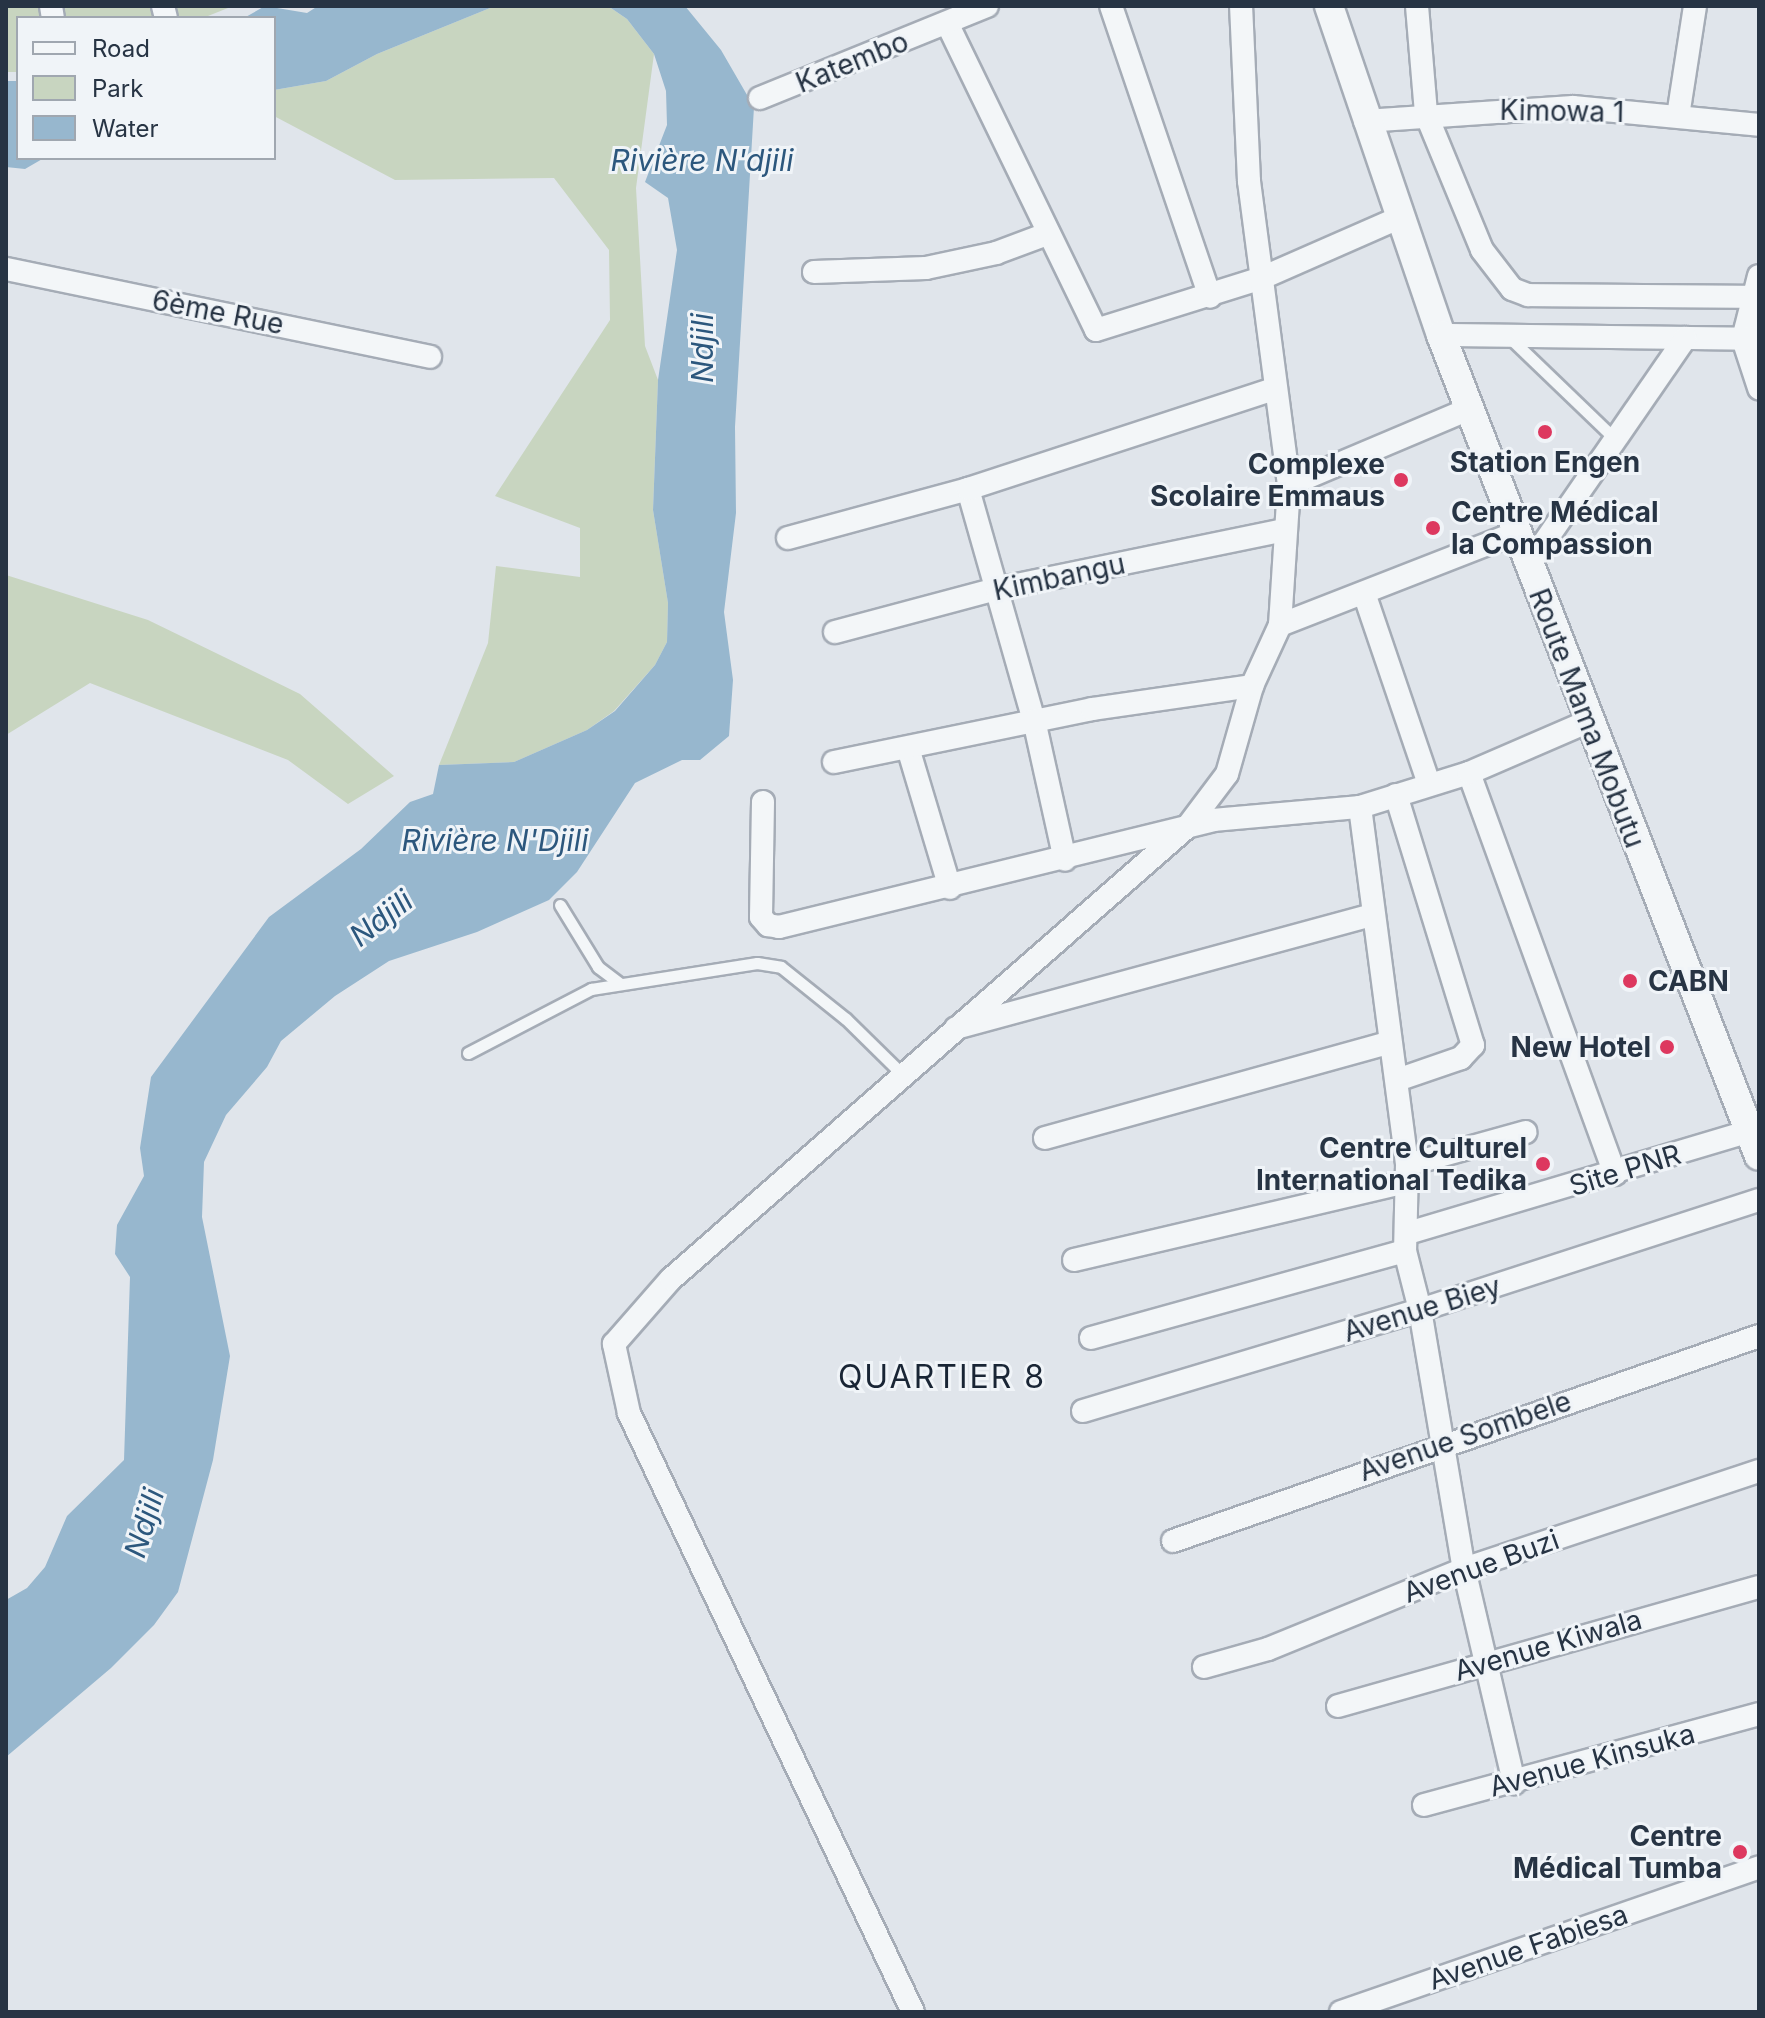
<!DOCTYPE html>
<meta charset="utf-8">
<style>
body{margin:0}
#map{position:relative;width:1765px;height:2018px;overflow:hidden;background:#e0e5eb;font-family:Inter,sans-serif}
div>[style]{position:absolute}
.green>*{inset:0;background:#c8d5c0}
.water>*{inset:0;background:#97b7ce}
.roads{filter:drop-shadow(2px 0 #a5acb6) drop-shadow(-2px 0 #a5acb6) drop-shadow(0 2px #a5acb6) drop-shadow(0 -2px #a5acb6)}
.service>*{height:11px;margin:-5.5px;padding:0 5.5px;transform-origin:5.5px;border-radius:5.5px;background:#f3f6f8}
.minor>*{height:22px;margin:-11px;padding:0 11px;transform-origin:11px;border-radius:11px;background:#f3f6f8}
.tertiary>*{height:28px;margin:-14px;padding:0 14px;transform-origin:14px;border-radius:14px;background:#f3f6f8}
.dots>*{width:22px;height:22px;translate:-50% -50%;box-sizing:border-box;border:4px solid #f0f4f8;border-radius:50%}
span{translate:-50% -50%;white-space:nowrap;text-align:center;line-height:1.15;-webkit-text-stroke:6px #f0f4f8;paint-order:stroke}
.street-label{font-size:28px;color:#273444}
.poi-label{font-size:28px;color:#273444;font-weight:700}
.right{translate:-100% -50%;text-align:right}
.left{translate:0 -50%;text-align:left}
.water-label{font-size:30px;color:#2c577d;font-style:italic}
.quarter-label{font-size:32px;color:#192535;letter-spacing:2px}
.frame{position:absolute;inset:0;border:8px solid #273444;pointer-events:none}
.legend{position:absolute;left:16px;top:16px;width:260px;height:144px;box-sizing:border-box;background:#f0f4f8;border:2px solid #a0a7b0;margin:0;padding:10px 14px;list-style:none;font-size:24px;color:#273444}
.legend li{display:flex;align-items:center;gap:16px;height:40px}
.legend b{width:40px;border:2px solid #a0a7b0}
</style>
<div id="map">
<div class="green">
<div style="clip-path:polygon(6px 6px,233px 6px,203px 18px,18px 18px,18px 72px,6px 72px)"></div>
<div style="clip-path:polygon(495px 6px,608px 6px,627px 19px,654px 54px,636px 188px,645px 346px,658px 380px,653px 510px,668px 603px,667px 642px,655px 665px,614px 711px,587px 730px,514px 762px,439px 765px,488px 643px,496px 566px,580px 577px,580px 528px,495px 496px,610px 320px,609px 250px,554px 178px,395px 180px,274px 116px,274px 90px,326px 81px,377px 54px)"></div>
<div style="clip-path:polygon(6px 575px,148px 620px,300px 694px,394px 776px,348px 804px,288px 760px,90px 683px,6px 735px)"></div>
</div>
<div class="water">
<div style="clip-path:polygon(265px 6px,307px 13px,318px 6px,495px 6px,377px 54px,326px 81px,274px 90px,274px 18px,244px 18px)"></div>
<div style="clip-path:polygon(608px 6px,685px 6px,721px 50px,754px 107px,735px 427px,736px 513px,724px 612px,733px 680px,729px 736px,700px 760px,682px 760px,635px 783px,577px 872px,549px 900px,477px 932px,389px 961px,335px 996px,281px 1041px,267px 1067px,226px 1115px,204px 1162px,202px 1217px,230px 1356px,213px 1460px,178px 1592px,154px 1625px,111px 1668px,6px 1757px,6px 1600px,27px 1588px,45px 1567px,67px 1516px,124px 1460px,130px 1277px,115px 1254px,117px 1225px,144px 1176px,140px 1148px,151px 1077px,269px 917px,361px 849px,410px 802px,433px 794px,439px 765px,514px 762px,587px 730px,615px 711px,655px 665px,667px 642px,668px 603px,653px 510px,658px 380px,677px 250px,668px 198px,645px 182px,667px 125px,666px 91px,654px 54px,627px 19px)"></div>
<div style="clip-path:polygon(6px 81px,18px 81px,18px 158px,44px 158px,25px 169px,6px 167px)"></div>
</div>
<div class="roads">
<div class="service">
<div style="left:1508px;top:336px;width:149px;rotate:43.9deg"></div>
<div style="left:560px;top:905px;width:73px;rotate:58.5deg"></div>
<div style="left:598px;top:967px;width:26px;rotate:37deg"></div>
<div style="left:468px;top:1053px;width:139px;rotate:-27.5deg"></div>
<div style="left:591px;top:989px;width:168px;rotate:-8.9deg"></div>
<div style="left:757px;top:963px;width:24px;rotate:9deg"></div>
<div style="left:781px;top:967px;width:83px;rotate:38.7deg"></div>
<div style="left:846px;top:1019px;width:78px;rotate:44.5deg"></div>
</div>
<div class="minor">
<div style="left:51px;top:6px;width:12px;rotate:81deg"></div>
<div style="left:163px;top:6px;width:12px;rotate:76deg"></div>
<div style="left:1111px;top:6px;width:307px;rotate:71.2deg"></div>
<div style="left:1417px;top:6px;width:108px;rotate:85.2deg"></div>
<div style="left:1426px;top:114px;width:147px;rotate:67.6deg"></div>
<div style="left:1482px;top:250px;width:49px;rotate:52.4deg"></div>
<div style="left:1512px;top:289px;width:17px;rotate:21deg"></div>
<div style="left:1528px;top:295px;width:231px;rotate:0.5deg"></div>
<div style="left:947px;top:23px;width:341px;rotate:64.1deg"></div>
<div style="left:1096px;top:330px;width:174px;rotate:-17.4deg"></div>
<div style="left:1262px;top:278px;width:150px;rotate:-23.7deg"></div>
<div style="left:760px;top:98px;width:245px;rotate:-22.1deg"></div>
<div style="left:1678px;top:116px;width:111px;rotate:-81.2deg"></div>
<div style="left:1365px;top:121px;width:208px;rotate:-3.9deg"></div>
<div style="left:1573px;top:107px;width:187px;rotate:5.5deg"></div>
<div style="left:6px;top:269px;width:433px;rotate:11.7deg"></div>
<div style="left:814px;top:272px;width:112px;rotate:-2deg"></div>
<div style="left:926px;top:268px;width:72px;rotate:-12.1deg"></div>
<div style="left:996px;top:253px;width:54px;rotate:-20.4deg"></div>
<div style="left:1759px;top:276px;width:65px;rotate:104.3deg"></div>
<div style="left:1743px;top:339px;width:52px;rotate:71.9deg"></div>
<div style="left:1441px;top:335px;width:318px;rotate:0.7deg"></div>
<div style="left:1289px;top:485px;width:195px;rotate:-22.9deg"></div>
<div style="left:968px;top:489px;width:240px;rotate:74.1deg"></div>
<div style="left:1034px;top:720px;width:143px;rotate:77.5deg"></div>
<div style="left:788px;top:538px;width:187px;rotate:-15.2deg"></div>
<div style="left:968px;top:489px;width:322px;rotate:-18.1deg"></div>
<div style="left:1528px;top:566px;width:277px;rotate:-55.4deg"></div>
<div style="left:1364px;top:593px;width:202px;rotate:71.2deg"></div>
<div style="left:1280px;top:625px;width:253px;rotate:-21.3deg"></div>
<div style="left:835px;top:632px;width:168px;rotate:-14.9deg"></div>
<div style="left:997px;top:589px;width:293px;rotate:-11.6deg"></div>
<div style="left:908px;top:748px;width:146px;rotate:73.3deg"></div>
<div style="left:834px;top:762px;width:263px;rotate:-11.6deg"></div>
<div style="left:1092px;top:709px;width:162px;rotate:-8.2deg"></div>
<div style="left:1469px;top:773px;width:427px;rotate:70deg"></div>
<div style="left:1396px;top:795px;width:262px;rotate:72.9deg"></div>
<div style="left:1473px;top:1045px;width:18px;rotate:133deg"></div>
<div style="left:1461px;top:1058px;width:68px;rotate:161deg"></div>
<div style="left:763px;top:802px;width:115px;rotate:91deg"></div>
<div style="left:761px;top:917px;width:11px;rotate:49deg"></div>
<div style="left:768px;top:925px;width:11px;rotate:10deg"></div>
<div style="left:779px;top:927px;width:447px;rotate:-13.8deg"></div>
<div style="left:1213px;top:820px;width:148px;rotate:-5.1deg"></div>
<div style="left:1360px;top:807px;width:114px;rotate:-17.3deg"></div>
<div style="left:1469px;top:773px;width:129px;rotate:-23.4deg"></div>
<div style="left:1360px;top:807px;width:361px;rotate:82.5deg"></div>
<div style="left:1407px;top:1165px;width:86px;rotate:91.3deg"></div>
<div style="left:1405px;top:1251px;width:61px;rotate:75.7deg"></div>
<div style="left:1420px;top:1310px;width:263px;rotate:80.4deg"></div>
<div style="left:1464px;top:1569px;width:220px;rotate:76.8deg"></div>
<div style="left:956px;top:1028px;width:431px;rotate:-15.2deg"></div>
<div style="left:1045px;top:1138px;width:358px;rotate:-15.5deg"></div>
<div style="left:1407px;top:1165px;width:123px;rotate:-15.5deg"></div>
<div style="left:1408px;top:1233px;width:357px;rotate:-16.6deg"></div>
<div style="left:1074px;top:1260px;width:342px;rotate:-13.2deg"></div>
<div style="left:1091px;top:1338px;width:326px;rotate:-15.5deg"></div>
<div style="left:1083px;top:1411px;width:352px;rotate:-16.7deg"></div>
<div style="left:1420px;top:1310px;width:356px;rotate:-18deg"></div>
<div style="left:1173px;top:1541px;width:621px;rotate:-19.28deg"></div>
<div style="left:1204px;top:1667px;width:66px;rotate:-15.7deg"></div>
<div style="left:1268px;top:1649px;width:212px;rotate:-22.2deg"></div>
<div style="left:1464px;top:1569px;width:311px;rotate:-18.4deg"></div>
<div style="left:1338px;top:1706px;width:437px;rotate:-15.8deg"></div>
<div style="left:1424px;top:1805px;width:347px;rotate:-15.2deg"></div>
<div style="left:913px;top:2012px;width:663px;rotate:-115.37deg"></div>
<div style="left:629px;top:1413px;width:71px;rotate:-102.3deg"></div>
<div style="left:614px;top:1344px;width:86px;rotate:-48.8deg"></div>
<div style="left:671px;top:1279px;width:686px;rotate:-41.22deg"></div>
<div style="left:1187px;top:827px;width:66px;rotate:-53deg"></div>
<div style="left:1227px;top:774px;width:91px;rotate:-74.1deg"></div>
<div style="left:1252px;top:686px;width:67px;rotate:-65.3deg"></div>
<div style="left:1280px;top:625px;width:140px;rotate:-86.3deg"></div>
<div style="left:1289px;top:485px;width:307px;rotate:-97.5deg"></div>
<div style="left:1249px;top:181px;width:175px;rotate:-92.6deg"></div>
<div style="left:1341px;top:2012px;width:442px;rotate:-19.1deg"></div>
</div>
<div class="tertiary">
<div style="left:1329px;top:6px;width:348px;rotate:71.2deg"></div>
<div style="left:1441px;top:335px;width:880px;rotate:68.83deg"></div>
</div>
</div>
<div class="dots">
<div style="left:1545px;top:432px;background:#dd385f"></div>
<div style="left:1401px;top:480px;background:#dd385f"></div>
<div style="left:1433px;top:528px;background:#dd385f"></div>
<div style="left:1630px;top:981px;background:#dd385f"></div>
<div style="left:1667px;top:1047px;background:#dd385f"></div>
<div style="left:1543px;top:1164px;background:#dd385f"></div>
<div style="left:1740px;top:1852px;background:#dd385f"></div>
</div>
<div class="street-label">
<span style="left:852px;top:62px;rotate:-22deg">Katembo</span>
<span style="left:1562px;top:111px;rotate:1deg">Kimowa 1</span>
<span style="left:218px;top:312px;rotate:11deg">6ème Rue</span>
<span style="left:1059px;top:577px;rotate:-12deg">Kimbangu</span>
<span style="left:1587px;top:718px;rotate:69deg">Route Mama Mobutu</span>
<span style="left:1625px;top:1170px;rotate:-17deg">Site PNR</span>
<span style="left:1422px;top:1309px;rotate:-17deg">Avenue Biey</span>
<span style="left:1465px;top:1436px;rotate:-19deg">Avenue Sombele</span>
<span style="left:1481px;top:1566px;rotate:-20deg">Avenue Buzi</span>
<span style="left:1548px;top:1645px;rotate:-16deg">Avenue Kiwala</span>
<span style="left:1592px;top:1760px;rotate:-15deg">Avenue Kinsuka</span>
<span style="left:1528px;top:1947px;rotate:-19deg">Avenue Fabiesa</span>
</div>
<div class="poi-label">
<span style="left:1545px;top:462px">Station Engen</span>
<span class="right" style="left:1385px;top:480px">Complexe<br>Scolaire Emmaus</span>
<span class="left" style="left:1451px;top:528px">Centre Médical<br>la Compassion</span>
<span class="left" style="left:1648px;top:981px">CABN</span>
<span class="right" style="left:1651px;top:1047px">New Hotel</span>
<span class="right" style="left:1527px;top:1164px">Centre Culturel<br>International Tedika</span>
<span class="right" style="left:1722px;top:1852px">Centre<br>Médical Tumba</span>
</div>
<div class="water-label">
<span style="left:702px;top:160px">Rivière N'djili</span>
<span style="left:702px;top:348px;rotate:-90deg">Ndjili</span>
<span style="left:495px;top:840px">Rivière N'Djili</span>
<span style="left:381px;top:918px;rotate:-38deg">Ndjili</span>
<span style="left:144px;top:1523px;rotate:-73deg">Ndjili</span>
</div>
<div class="quarter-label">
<span style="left:942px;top:1377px">QUARTIER 8</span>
</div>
<div class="frame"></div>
<ul class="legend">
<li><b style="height:10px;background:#f3f6f8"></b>Road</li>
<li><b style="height:22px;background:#c8d5c0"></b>Park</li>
<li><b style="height:22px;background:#97b7ce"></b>Water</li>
</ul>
</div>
